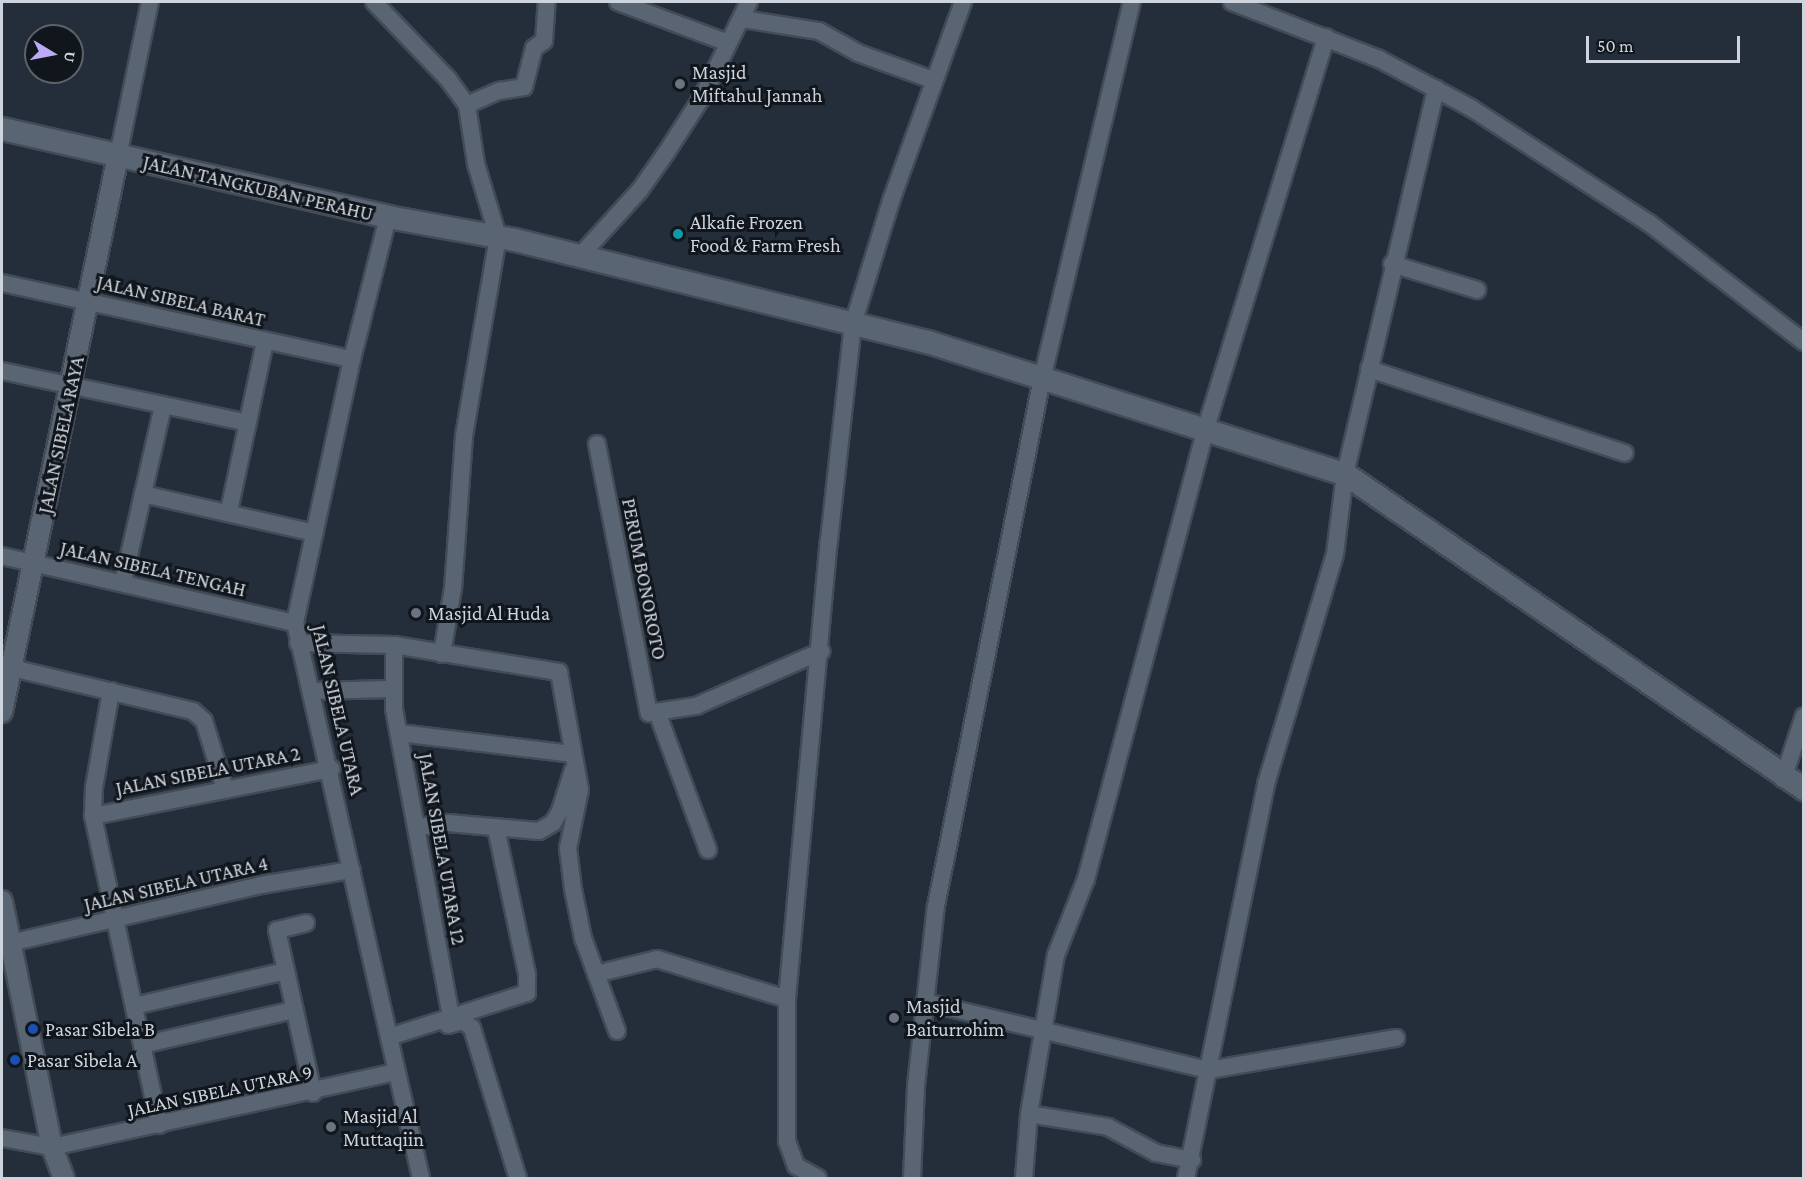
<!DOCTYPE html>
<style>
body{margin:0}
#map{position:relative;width:1805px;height:1180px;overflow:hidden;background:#242e3b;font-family:"Crimson Pro",serif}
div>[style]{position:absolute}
.roads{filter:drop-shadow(2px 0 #434b56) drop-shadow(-2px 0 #434b56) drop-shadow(0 2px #434b56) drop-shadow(0 -2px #434b56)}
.minor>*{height:16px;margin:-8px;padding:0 8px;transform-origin:8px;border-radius:8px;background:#5a6574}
.tertiary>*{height:20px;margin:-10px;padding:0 10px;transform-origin:10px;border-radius:10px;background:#5a6574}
.secondary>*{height:22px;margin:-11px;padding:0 11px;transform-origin:11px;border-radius:11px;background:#5a6574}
.dots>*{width:16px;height:16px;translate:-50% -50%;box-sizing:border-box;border:3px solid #11161c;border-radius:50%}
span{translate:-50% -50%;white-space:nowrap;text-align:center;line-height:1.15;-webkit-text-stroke:6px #11161c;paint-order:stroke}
.poi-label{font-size:20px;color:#ced4dd}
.left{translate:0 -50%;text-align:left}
.street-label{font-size:20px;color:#ced4dd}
.frame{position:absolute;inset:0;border:3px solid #ced4dd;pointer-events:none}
.north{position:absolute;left:24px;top:24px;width:60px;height:60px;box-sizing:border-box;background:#11161c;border:2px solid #5d6269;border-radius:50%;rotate:100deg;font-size:16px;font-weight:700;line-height:24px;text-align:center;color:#ced4dd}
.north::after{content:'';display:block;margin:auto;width:21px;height:27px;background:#bbaaf6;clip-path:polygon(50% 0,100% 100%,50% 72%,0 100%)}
.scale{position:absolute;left:1586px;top:36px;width:154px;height:27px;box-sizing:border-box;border:3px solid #ced4dd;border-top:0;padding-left:8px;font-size:18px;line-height:21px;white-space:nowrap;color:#ced4dd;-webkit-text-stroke:4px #11161c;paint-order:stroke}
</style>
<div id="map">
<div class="roads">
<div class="minor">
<div style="left:374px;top:2px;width:107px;rotate:46.1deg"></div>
<div style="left:448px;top:79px;width:32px;rotate:54deg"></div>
<div style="left:467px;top:105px;width:60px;rotate:81.3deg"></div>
<div style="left:476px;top:164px;width:76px;rotate:73.2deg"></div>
<div style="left:498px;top:237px;width:202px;rotate:99.7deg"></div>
<div style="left:464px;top:436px;width:152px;rotate:94.1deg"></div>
<div style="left:453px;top:588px;width:67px;rotate:99.5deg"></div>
<div style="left:618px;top:2px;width:117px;rotate:20.4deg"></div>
<div style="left:1232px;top:2px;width:158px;rotate:21.2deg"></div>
<div style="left:1379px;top:59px;width:104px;rotate:28deg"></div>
<div style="left:1471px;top:108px;width:212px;rotate:32.9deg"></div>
<div style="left:1649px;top:223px;width:195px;rotate:37.5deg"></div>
<div style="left:743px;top:19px;width:77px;rotate:9deg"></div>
<div style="left:819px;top:31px;width:45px;rotate:29.4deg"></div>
<div style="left:858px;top:53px;width:80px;rotate:19.8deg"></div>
<div style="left:467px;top:105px;width:35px;rotate:-24deg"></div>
<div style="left:499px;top:91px;width:25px;rotate:-9deg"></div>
<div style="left:524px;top:87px;width:40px;rotate:-75.6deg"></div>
<div style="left:534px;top:48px;width:12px;rotate:-35deg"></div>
<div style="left:544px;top:41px;width:39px;rotate:-86deg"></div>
<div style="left:118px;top:156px;width:157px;rotate:-78.3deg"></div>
<div style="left:388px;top:217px;width:146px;rotate:104.2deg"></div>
<div style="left:352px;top:359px;width:270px;rotate:102.2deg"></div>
<div style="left:295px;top:623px;width:569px;rotate:77.21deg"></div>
<div style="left:580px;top:256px;width:89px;rotate:-47.7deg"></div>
<div style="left:640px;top:190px;width:45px;rotate:-54.9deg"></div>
<div style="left:666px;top:153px;width:64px;rotate:-57.1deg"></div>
<div style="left:701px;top:99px;width:108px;rotate:-63.7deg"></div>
<div style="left:1392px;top:264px;width:89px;rotate:17deg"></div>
<div style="left:2px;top:283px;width:358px;rotate:12.3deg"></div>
<div style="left:1369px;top:369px;width:269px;rotate:18.2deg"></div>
<div style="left:2px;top:371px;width:251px;rotate:11.9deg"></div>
<div style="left:597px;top:444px;width:274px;rotate:79.1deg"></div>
<div style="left:649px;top:713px;width:48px;rotate:-8.5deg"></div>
<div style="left:696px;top:706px;width:137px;rotate:-23.6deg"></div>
<div style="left:143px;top:494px;width:176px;rotate:12.8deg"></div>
<div style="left:229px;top:511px;width:173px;rotate:-78deg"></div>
<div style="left:2px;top:556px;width:301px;rotate:12.9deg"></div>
<div style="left:123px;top:582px;width:180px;rotate:-77.2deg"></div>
<div style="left:298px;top:643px;width:96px;rotate:1.2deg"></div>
<div style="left:394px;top:645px;width:167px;rotate:9.3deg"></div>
<div style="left:559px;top:672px;width:120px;rotate:79.9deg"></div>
<div style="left:580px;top:790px;width:59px;rotate:101.7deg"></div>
<div style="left:568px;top:848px;width:41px;rotate:83deg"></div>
<div style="left:573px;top:889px;width:50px;rotate:78.5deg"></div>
<div style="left:583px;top:938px;width:99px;rotate:69.9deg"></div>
<div style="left:394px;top:645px;width:64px;rotate:90deg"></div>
<div style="left:394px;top:709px;width:313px;rotate:79.5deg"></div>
<div style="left:12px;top:668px;width:186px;rotate:13.4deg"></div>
<div style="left:193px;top:711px;width:15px;rotate:42deg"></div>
<div style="left:204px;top:721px;width:71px;rotate:72.8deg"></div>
<div style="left:111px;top:691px;width:97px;rotate:100deg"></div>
<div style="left:94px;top:787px;width:29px;rotate:92deg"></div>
<div style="left:93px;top:816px;width:316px;rotate:77.9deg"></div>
<div style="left:311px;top:691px;width:81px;rotate:-1.4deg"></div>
<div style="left:657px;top:712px;width:147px;rotate:69.7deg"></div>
<div style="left:399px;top:733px;width:174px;rotate:6.9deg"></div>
<div style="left:1783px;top:779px;width:66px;rotate:-71.6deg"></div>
<div style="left:93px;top:816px;width:243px;rotate:-11.2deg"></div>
<div style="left:419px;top:827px;width:29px;rotate:-8deg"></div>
<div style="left:448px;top:823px;width:91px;rotate:5deg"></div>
<div style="left:539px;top:831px;width:16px;rotate:-30deg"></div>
<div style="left:553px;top:823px;width:14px;rotate:-60deg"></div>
<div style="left:560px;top:811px;width:43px;rotate:-72.4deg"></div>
<div style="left:306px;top:923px;width:30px;rotate:166deg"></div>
<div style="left:277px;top:930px;width:167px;rotate:77.5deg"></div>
<div style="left:10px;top:943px;width:258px;rotate:-13deg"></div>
<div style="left:261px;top:885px;width:92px;rotate:-9.4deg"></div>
<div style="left:596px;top:974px;width:63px;rotate:-13.8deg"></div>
<div style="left:657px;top:959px;width:136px;rotate:17.1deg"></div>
<div style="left:925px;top:1002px;width:292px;rotate:13.5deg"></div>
<div style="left:1209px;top:1070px;width:190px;rotate:-9.7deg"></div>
<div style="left:134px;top:1006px;width:156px;rotate:-13deg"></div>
<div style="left:448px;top:1025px;width:16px;rotate:-15deg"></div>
<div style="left:463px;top:1021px;width:11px;rotate:38deg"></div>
<div style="left:472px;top:1028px;width:157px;rotate:73deg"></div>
<div style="left:389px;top:1037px;width:145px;rotate:-17.7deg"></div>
<div style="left:527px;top:993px;width:19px;rotate:-90deg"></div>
<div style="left:527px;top:974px;width:149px;rotate:-102deg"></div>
<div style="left:142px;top:1045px;width:156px;rotate:-13deg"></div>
<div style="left:1029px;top:1114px;width:80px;rotate:9.3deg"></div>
<div style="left:1108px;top:1127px;width:55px;rotate:28.4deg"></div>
<div style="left:1156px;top:1153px;width:37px;rotate:11deg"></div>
<div style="left:2px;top:1138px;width:51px;rotate:10.2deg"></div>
<div style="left:52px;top:1147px;width:353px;rotate:-12.3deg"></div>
<div style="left:818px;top:1178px;width:25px;rotate:-151deg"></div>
<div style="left:796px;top:1166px;width:27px;rotate:-110deg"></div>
<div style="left:787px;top:1141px;width:142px;rotate:-90deg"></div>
<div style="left:787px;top:999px;width:460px;rotate:-84.8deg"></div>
<div style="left:829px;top:541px;width:218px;rotate:-83.7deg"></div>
<div style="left:853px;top:324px;width:129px;rotate:-72.8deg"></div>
<div style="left:891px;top:201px;width:212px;rotate:-70.1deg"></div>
<div style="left:912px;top:1178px;width:92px;rotate:-87.5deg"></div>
<div style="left:916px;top:1086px;width:181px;rotate:-83.7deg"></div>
<div style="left:936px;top:906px;width:538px;rotate:-78.63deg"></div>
<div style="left:1042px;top:379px;width:388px;rotate:-76.6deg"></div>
<div style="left:1024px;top:1178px;width:64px;rotate:-85.5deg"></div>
<div style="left:1029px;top:1114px;width:161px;rotate:-80.4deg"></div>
<div style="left:1056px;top:955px;width:82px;rotate:-68.5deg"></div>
<div style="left:1086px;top:879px;width:464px;rotate:-75.1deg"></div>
<div style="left:1205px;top:431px;width:412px;rotate:-72.9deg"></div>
<div style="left:1186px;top:1178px;width:402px;rotate:-78.5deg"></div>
<div style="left:1266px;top:784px;width:240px;rotate:-73.3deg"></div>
<div style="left:1335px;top:554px;width:81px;rotate:-82.9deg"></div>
<div style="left:1345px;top:474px;width:396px;rotate:-76.7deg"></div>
</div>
<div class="tertiary">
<div style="left:2px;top:712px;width:568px;rotate:-78.22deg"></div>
<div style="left:2px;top:901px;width:251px;rotate:78.5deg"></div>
<div style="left:52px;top:1147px;width:33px;rotate:69deg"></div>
</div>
<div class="secondary">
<div style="left:2px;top:129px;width:396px;rotate:12.8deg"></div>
<div style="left:388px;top:217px;width:129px;rotate:10.3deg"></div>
<div style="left:515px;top:240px;width:425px;rotate:13.9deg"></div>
<div style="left:928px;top:342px;width:437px;rotate:17.6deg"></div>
<div style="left:1345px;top:474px;width:557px;rotate:34.46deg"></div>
</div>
</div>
<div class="dots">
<div style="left:680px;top:84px;background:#6b7280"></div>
<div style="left:678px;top:234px;background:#0f9aa8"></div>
<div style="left:416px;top:613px;background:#6b7280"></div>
<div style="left:894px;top:1018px;background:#6b7280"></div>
<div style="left:33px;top:1029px;background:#1a4fb4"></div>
<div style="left:15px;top:1060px;background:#1a4fb4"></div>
<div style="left:331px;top:1127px;background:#6b7280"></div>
</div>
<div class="poi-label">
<span class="left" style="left:692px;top:84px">Masjid<br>Miftahul Jannah</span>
<span class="left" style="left:690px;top:234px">Alkafie Frozen<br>Food &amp; Farm Fresh</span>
<span class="left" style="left:428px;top:613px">Masjid Al Huda</span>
<span class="left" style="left:906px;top:1018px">Masjid<br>Baiturrohim</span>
<span class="left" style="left:45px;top:1029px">Pasar Sibela B</span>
<span class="left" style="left:27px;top:1060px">Pasar Sibela A</span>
<span class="left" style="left:343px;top:1128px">Masjid Al<br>Muttaqiin</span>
</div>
<div class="street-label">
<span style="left:258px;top:188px;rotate:13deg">JALAN TANGKUBAN PERAHU</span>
<span style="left:181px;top:301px;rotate:13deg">JALAN SIBELA BARAT</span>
<span style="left:61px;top:435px;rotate:-78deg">JALAN SIBELA RAYA</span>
<span style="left:153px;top:569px;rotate:13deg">JALAN SIBELA TENGAH</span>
<span style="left:644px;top:579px;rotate:79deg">PERUM BONOROTO</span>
<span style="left:338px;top:710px;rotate:77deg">JALAN SIBELA UTARA</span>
<span style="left:208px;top:771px;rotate:-11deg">JALAN SIBELA UTARA 2</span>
<span style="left:442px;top:849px;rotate:80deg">JALAN SIBELA UTARA 12</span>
<span style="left:176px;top:884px;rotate:-13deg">JALAN SIBELA UTARA 4</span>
<span style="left:220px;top:1091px;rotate:-12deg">JALAN SIBELA UTARA 9</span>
</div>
<div class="frame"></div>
<div class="north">U</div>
<div class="scale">50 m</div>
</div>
